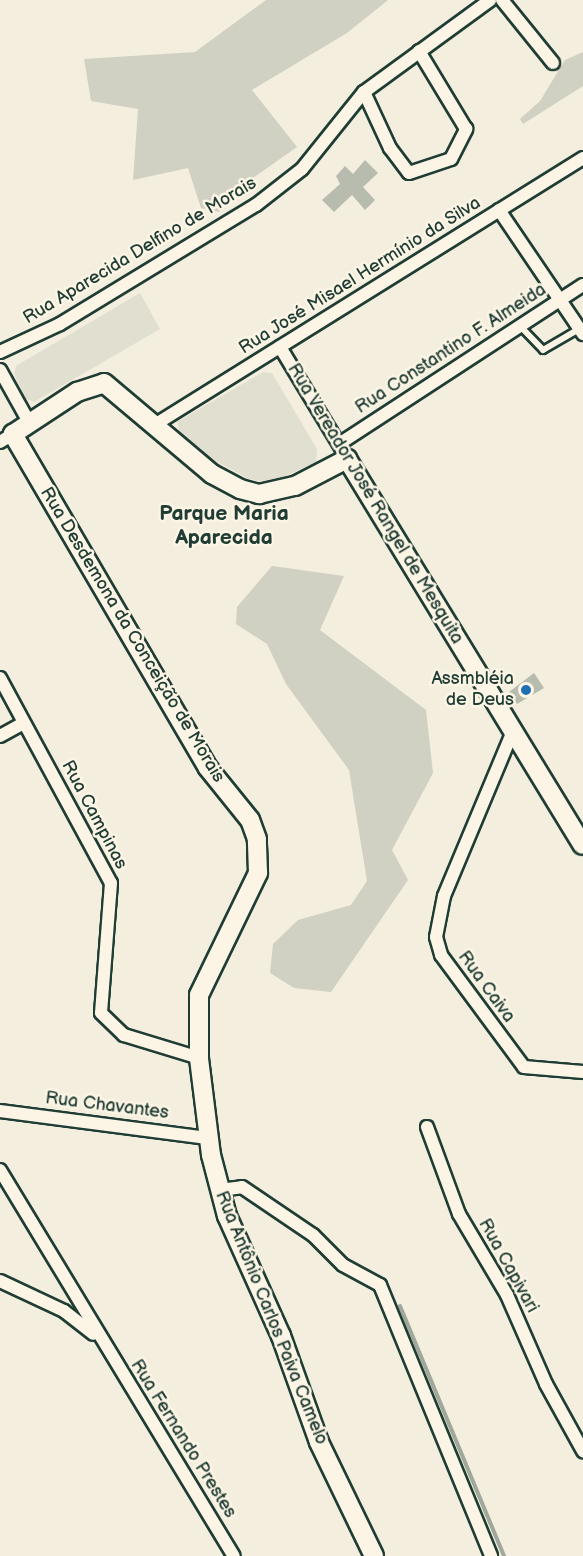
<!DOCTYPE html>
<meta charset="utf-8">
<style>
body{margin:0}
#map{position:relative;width:583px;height:1556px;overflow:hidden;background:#f3eede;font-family:"Balsamiq Sans",sans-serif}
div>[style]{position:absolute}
.built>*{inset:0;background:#e1dfd0}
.green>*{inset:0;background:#d0d1c2}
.stream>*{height:4px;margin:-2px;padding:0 2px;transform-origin:2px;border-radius:2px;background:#a0a89b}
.building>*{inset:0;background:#b8bcae}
.roads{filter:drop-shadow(2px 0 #1f3d34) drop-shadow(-2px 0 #1f3d34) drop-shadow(0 2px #1f3d34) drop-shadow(0 -2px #1f3d34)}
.lane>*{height:6px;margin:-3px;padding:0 3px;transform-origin:3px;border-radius:3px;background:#fcf5e5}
.street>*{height:12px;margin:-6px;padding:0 6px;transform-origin:6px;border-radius:6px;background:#fcf5e5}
.secondary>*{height:18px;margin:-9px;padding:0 9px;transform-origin:9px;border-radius:9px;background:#fcf5e5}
.dots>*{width:16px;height:16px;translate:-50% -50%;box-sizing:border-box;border:3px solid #fcf5e5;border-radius:50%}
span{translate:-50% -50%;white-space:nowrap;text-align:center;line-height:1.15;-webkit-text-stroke:5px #fcf5e5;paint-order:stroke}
.street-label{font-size:18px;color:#1f3d34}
.poi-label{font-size:18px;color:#1f3d34}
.right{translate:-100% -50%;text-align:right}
.quarter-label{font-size:21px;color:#1f3d34;font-weight:700}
</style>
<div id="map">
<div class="built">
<div style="clip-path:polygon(140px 293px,160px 329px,34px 402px,25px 398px,14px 374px,16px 366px)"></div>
<div style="clip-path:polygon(263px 372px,272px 373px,317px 449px,316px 462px,270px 483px,249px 479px,192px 448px,181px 437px,177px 422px)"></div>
</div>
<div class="green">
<div style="clip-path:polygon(266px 0,388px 0,347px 33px,252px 90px,297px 147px,236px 190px,219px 212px,201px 208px,188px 168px,133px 180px,138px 109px,91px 101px,84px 59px,195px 52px)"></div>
<div style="clip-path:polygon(583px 52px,583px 86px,523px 124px,520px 119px,540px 101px,565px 60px)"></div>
<div style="clip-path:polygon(272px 566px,344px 576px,320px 630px,426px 710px,433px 773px,392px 850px,408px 880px,331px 992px,294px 988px,270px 973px,273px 944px,298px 920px,351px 905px,367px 881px,349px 770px,286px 684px,267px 644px,236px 624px,237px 607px)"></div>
</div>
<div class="stream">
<div style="left:400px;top:1306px;width:271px;rotate:67.4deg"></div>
</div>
<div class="building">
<div style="clip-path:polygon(365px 160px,378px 173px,363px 187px,375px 200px,365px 210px,352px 195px,334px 212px,322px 200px,340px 184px,336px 176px,345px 166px,353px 174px)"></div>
<div style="clip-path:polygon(534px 673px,544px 688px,517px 704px,509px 692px)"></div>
</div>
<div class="roads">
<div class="lane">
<div style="left:520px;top:326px;width:33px;rotate:46deg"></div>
<div style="left:543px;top:350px;width:42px;rotate:-30.3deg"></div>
</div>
<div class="street">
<div style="left:502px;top:0;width:81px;rotate:51deg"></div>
<div style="left:364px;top:92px;width:62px;rotate:65.1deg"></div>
<div style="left:390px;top:148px;width:31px;rotate:53deg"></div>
<div style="left:409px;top:173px;width:44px;rotate:-18.4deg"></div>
<div style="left:451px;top:159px;width:34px;rotate:-63deg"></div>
<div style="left:466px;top:129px;width:91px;rotate:-121.1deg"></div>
<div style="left:499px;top:210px;width:150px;rotate:55.9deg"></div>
<div style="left:280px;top:347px;width:122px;rotate:58.8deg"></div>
<div style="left:0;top:352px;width:66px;rotate:-25deg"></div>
<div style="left:60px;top:324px;width:229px;rotate:-31.3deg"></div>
<div style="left:256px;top:205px;width:58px;rotate:-38deg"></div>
<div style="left:302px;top:169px;width:99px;rotate:-51.2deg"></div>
<div style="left:364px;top:92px;width:156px;rotate:-36.1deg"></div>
<div style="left:0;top:370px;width:60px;rotate:60.9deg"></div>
<div style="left:156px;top:424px;width:503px;rotate:-31.92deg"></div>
<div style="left:0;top:442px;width:15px;rotate:-32deg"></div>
<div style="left:339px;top:444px;width:291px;rotate:-33.1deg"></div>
<div style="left:0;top:678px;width:233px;rotate:61.6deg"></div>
<div style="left:111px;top:883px;width:130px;rotate:94.4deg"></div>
<div style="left:101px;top:1013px;width:32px;rotate:44deg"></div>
<div style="left:124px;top:1035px;width:78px;rotate:17deg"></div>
<div style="left:513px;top:731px;width:179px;rotate:112.7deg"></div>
<div style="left:444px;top:896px;width:42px;rotate:101deg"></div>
<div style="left:436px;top:937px;width:19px;rotate:74deg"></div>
<div style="left:441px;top:955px;width:139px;rotate:53.5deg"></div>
<div style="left:524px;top:1067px;width:59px;rotate:4.8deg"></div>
<div style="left:0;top:736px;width:26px;rotate:-29deg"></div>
<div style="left:0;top:1111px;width:211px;rotate:7.4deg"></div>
<div style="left:427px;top:1127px;width:93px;rotate:69.8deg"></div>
<div style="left:459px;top:1214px;width:94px;rotate:59.3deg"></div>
<div style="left:507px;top:1295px;width:97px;rotate:66.3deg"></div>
<div style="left:546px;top:1384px;width:77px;rotate:61.1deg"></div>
<div style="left:0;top:1170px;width:451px;rotate:58.8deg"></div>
<div style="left:219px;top:1190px;width:23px;rotate:-7deg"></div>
<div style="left:242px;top:1187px;width:86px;rotate:34.1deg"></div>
<div style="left:313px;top:1235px;width:42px;rotate:45deg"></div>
<div style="left:343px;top:1265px;width:42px;rotate:28.4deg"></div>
<div style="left:380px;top:1285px;width:293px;rotate:67.7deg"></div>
<div style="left:0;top:1281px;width:71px;rotate:25.1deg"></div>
<div style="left:64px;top:1311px;width:37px;rotate:38deg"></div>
</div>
<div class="secondary">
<div style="left:374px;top:1556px;width:127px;rotate:-115.8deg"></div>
<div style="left:319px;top:1442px;width:113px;rotate:-109.7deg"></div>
<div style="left:281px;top:1336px;width:132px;rotate:-114.2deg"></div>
<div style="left:227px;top:1216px;width:63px;rotate:-104.7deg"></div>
<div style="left:211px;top:1155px;width:98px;rotate:-97.1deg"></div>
<div style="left:199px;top:1058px;width:63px;rotate:-90deg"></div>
<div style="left:199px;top:995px;width:136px;rotate:-64.2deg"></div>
<div style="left:258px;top:873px;width:34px;rotate:-92deg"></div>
<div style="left:257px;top:839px;width:20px;rotate:-110deg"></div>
<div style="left:250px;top:820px;width:67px;rotate:-128.9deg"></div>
<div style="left:208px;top:768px;width:387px;rotate:-120.3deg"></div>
<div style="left:13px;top:434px;width:77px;rotate:-33.3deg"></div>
<div style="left:77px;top:392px;width:28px;rotate:-18deg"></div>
<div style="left:104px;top:383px;width:141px;rotate:40.1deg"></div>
<div style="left:212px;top:474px;width:32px;rotate:28deg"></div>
<div style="left:240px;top:489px;width:20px;rotate:15deg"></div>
<div style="left:259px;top:494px;width:37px;rotate:-13deg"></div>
<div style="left:295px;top:486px;width:59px;rotate:-27.4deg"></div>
<div style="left:347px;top:459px;width:452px;rotate:58.6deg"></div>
</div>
</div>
<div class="dots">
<div style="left:526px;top:690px;background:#1f6fb2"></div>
</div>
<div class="street-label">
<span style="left:140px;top:251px;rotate:-31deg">Rua Aparecida Delfino de Morais</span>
<span style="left:360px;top:276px;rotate:-32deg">Rua José Misael Hermínio da Silva</span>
<span style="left:451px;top:349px;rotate:-33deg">Rua Constantino F. Almeida</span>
<span style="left:375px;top:504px;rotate:59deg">Rua Vereador José Rangel de Mesquita</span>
<span style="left:132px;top:635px;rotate:59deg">Rua Desdemona da Conceição de Morais</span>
<span style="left:94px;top:815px;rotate:62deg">Rua Campinas</span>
<span style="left:486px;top:987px;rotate:54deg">Rua Caiva</span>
<span style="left:107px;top:1106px;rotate:7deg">Rua Chavantes</span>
<span style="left:508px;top:1266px;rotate:61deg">Rua Capivari</span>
<span style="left:271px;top:1318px;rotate:68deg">Rua Antônio Carlos Paiva Camelo</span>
<span style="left:183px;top:1439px;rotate:58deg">Rua Fernando Prestes</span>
</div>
<div class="poi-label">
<span class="right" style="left:514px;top:690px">Assmbléia<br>de Deus</span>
</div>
<div class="quarter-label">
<span style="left:224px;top:526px">Parque Maria<br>Aparecida</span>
</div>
</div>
